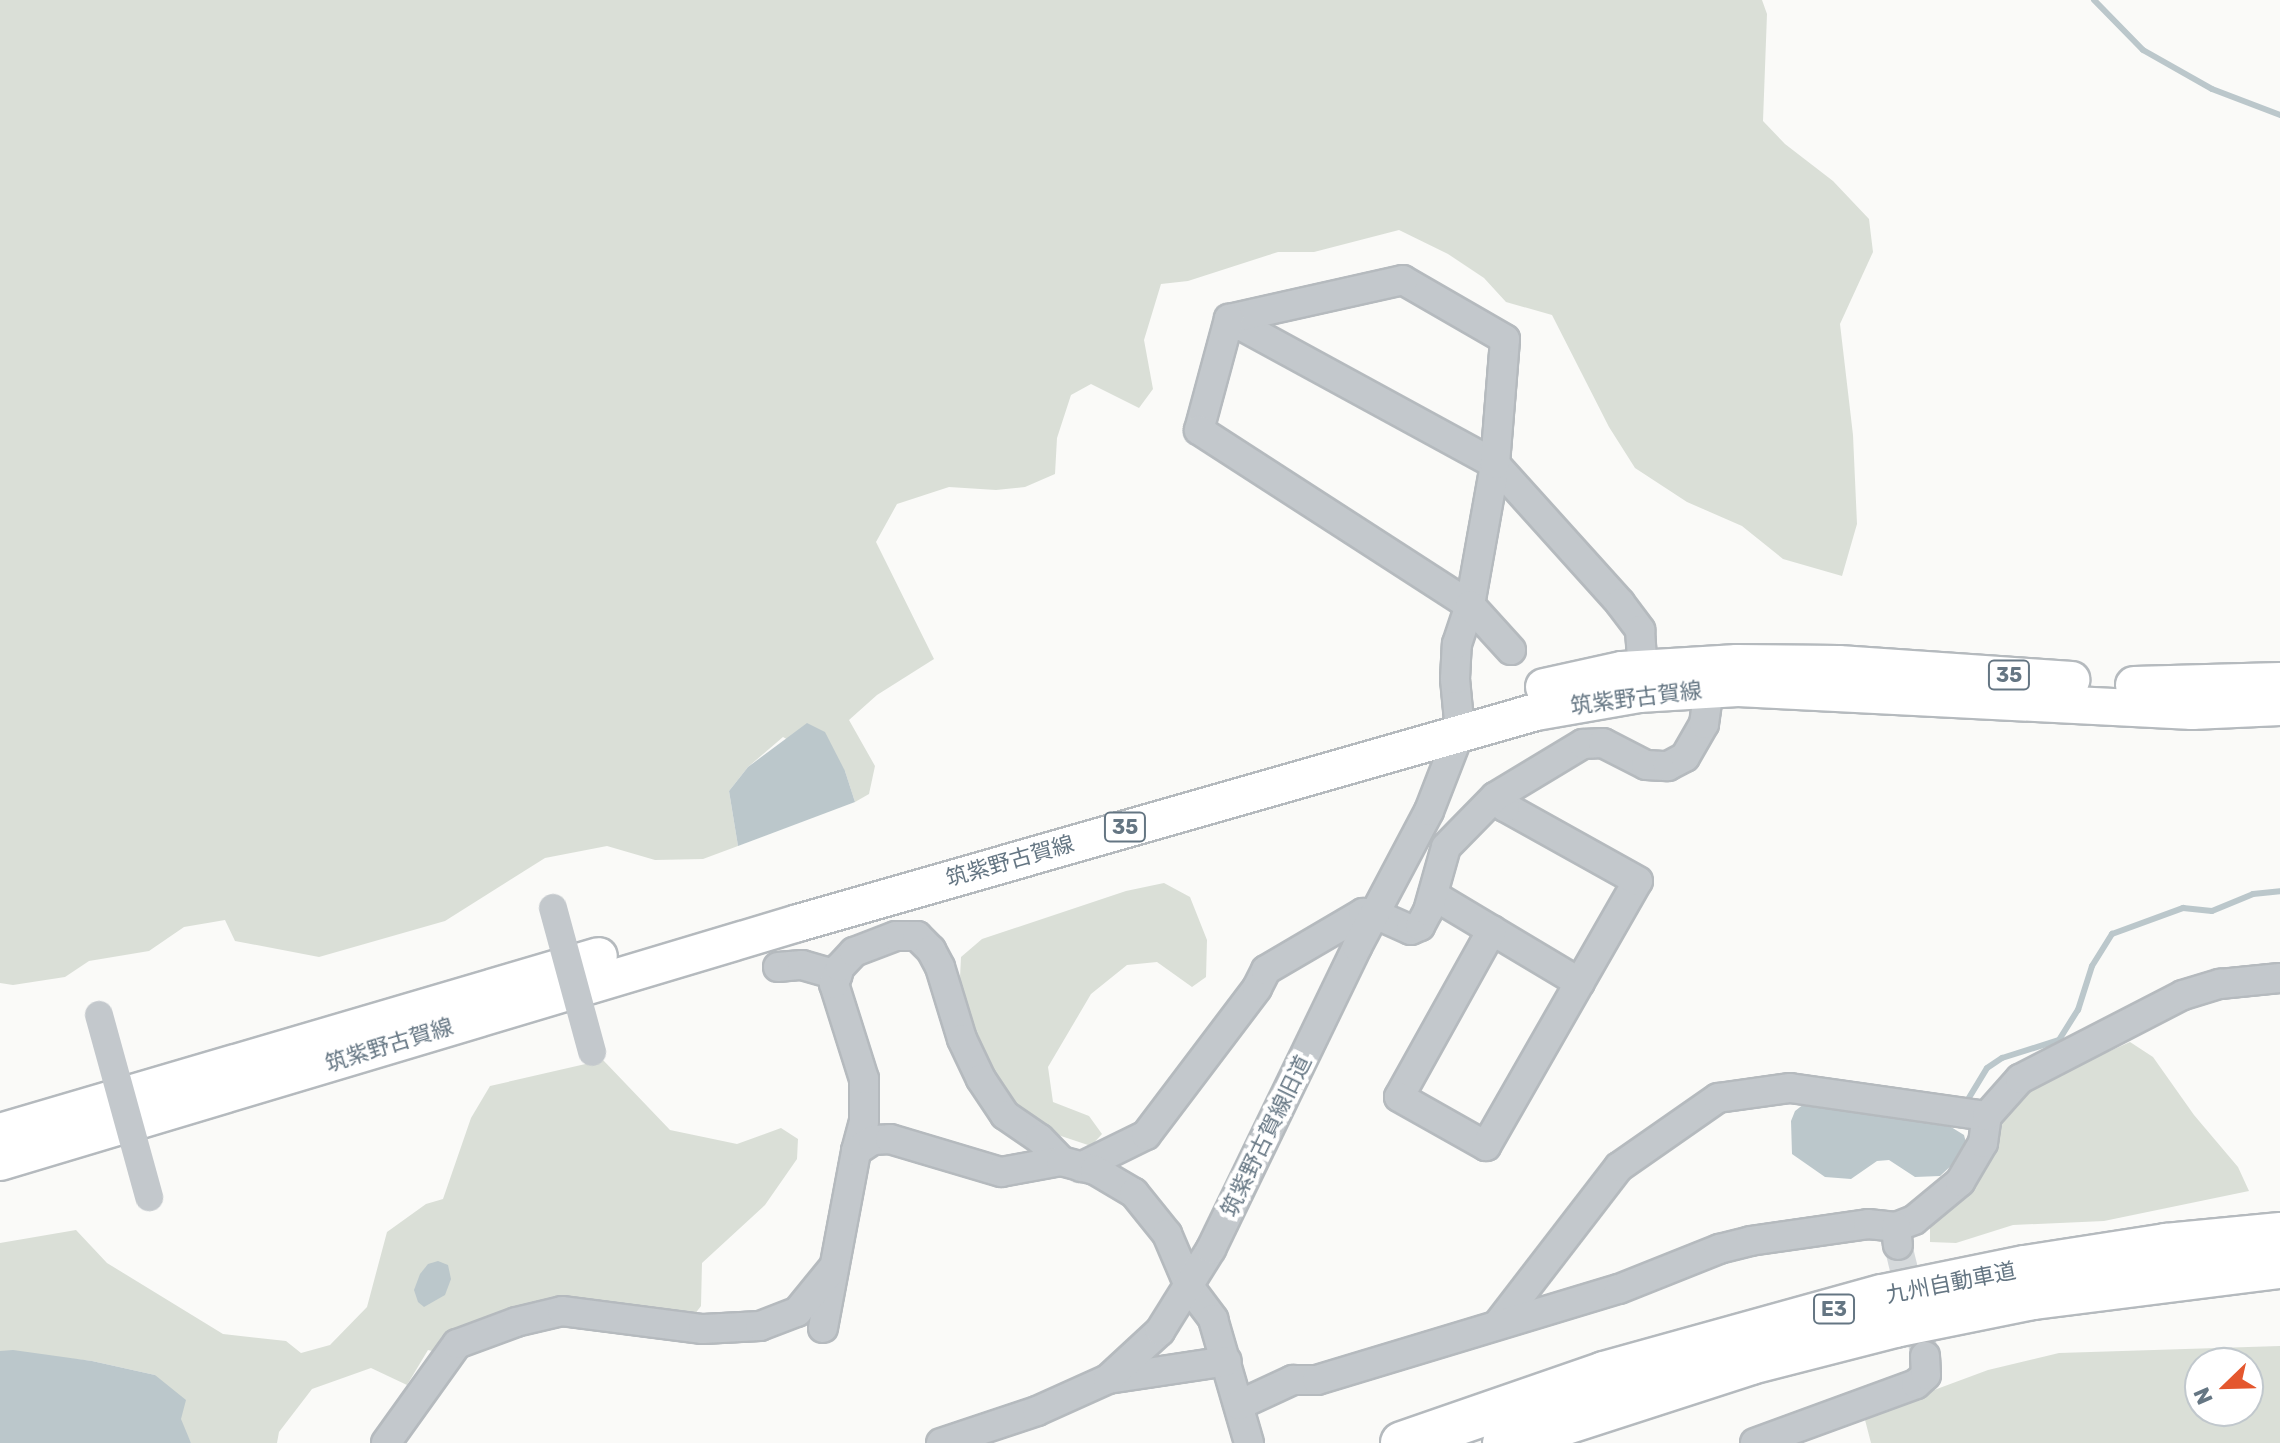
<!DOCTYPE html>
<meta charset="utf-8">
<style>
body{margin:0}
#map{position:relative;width:2280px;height:1443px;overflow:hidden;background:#fafaf8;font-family:Rubik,"Noto Sans JP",sans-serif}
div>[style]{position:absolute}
.green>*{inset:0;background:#dadfd7}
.water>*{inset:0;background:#bbc7cb}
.stream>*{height:6px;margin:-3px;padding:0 3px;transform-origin:3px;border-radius:3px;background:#bbc7cb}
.minor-tunnel>*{height:28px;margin-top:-14px;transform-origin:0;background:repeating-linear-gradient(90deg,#d5d9db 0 28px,transparent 0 42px)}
.roads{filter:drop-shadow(2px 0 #b5babe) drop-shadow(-2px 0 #b5babe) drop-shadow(0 2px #b5babe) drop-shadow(0 -2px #b5babe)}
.minor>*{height:28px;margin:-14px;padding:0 14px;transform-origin:14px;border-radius:14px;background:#c3c8cc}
.major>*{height:36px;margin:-18px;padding:0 18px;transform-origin:18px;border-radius:18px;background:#fff}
.highway>*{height:42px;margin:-21px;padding:0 21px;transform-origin:21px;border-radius:21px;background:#fff}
.minor-bridge>*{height:28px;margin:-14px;padding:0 14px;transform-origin:14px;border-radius:14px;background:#c3c8cc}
span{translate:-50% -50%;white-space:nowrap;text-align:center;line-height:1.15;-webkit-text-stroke:8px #fff;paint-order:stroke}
.shield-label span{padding:2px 6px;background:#fff;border:2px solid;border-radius:6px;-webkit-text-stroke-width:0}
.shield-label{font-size:20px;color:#657683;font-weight:700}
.street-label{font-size:22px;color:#657683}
.north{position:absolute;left:2184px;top:1347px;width:80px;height:80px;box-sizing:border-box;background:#fff;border:2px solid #c1c8cd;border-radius:50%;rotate:247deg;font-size:22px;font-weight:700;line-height:32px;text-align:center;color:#657683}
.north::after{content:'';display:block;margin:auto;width:28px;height:36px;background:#e4572e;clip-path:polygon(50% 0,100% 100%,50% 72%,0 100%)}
</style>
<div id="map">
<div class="green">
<div style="clip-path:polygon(0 0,1762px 0,1767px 14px,1763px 121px,1785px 144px,1833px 181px,1869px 219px,1873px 252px,1840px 324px,1853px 435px,1857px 524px,1842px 576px,1783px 559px,1742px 526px,1687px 502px,1635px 468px,1609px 427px,1552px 315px,1506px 302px,1484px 278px,1448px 254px,1399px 230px,1314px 252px,1278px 252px,1188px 281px,1161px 284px,1144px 340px,1153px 389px,1139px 408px,1091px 384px,1071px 395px,1057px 438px,1055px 474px,1025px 487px,996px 490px,949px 487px,897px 504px,876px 542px,934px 659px,877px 695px,849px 720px,875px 766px,869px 794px,855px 802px,845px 771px,783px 737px,748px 767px,729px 791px,738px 846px,703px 859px,655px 860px,607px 846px,545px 858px,445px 921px,319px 957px,235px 941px,225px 920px,184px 927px,149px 951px,89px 961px,65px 977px,13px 985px,0 983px)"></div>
<div style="clip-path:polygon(1164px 883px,1190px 897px,1207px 940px,1206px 977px,1192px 987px,1157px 962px,1127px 965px,1091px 994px,1048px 1067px,1053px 1102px,1089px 1116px,1102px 1134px,1091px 1146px,1037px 1128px,1008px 1100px,970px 1046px,959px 999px,961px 957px,982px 939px,1126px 891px)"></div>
<div style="clip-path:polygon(2130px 1042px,2153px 1057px,2194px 1115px,2238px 1167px,2249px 1191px,2104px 1221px,2013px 1225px,1956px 1243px,1930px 1242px,1930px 1218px,2025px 1089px)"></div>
<div style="clip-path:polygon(603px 1060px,670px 1130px,737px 1144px,781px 1128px,798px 1139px,797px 1159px,765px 1205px,702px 1263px,701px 1306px,685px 1327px,515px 1310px,458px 1357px,428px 1350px,407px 1385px,371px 1368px,312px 1389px,279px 1432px,277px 1443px,191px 1443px,155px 1375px,92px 1361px,0 1351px,0 1243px,76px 1230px,107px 1263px,223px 1334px,286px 1341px,301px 1353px,330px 1345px,367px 1307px,387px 1232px,426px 1204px,443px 1199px,471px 1118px,490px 1086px)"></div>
<div style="clip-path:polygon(evenodd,2280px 1346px,2280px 1443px,1871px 1443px,1864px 1416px,1988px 1370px,2059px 1353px,2280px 1346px,2200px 1363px,2248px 1363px,2248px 1411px,2200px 1411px,2200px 1363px)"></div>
</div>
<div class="water">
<div style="clip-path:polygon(807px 723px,825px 732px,845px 771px,855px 802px,738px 846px,729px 791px,748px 767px)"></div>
<div style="clip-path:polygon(1804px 1104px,1951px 1127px,1964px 1135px,1968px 1150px,1940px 1176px,1915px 1177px,1889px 1160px,1877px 1161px,1851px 1179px,1825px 1177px,1792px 1154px,1791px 1121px,1795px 1111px)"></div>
<div style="clip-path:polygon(438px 1261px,448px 1265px,451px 1279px,445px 1295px,424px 1307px,418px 1302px,414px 1290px,420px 1274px,428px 1264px)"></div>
<div style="clip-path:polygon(13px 1350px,92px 1361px,155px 1375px,186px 1400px,181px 1419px,191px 1443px,0 1443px,0 1351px)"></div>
</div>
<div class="stream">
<div style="left:2094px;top:0;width:70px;rotate:45.6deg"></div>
<div style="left:2143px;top:50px;width:79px;rotate:29.5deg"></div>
<div style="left:2212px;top:89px;width:73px;rotate:20.9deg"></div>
<div style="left:1964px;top:1106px;width:44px;rotate:-58.8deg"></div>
<div style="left:1987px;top:1068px;width:18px;rotate:-34deg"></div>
<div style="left:2002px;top:1058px;width:60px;rotate:-17.5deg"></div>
<div style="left:2059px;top:1040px;width:36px;rotate:-58deg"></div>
<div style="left:2078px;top:1010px;width:46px;rotate:-72.3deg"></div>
<div style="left:2092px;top:966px;width:38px;rotate:-58deg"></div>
<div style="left:2112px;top:934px;width:76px;rotate:-20.1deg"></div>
<div style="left:2183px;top:908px;width:29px;rotate:6deg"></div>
<div style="left:2212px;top:911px;width:44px;rotate:-22.5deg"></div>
<div style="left:2253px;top:894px;width:27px;rotate:-6deg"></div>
</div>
<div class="minor-tunnel">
<div style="left:1898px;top:1245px;width:114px;rotate:76.3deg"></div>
</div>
<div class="roads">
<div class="minor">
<div style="left:1229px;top:319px;width:303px;rotate:28.6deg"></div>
<div style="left:1495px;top:464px;width:187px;rotate:48deg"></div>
<div style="left:1620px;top:603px;width:34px;rotate:53deg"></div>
<div style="left:1640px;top:630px;width:39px;rotate:86deg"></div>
<div style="left:1433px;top:895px;width:171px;rotate:30.9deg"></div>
<div style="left:1492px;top:930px;width:191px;rotate:119.1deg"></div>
<div style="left:1399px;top:1097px;width:100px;rotate:29.4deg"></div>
<div style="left:1486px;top:1146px;width:305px;rotate:-60.2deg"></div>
<div style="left:1638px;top:881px;width:152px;rotate:-150.9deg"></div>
<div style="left:1505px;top:807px;width:14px;rotate:-135deg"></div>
<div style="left:778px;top:967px;width:24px;rotate:-5deg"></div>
<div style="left:802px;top:965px;width:37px;rotate:16deg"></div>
<div style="left:856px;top:1151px;width:31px;rotate:-75deg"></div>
<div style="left:864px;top:1121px;width:42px;rotate:-90deg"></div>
<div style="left:864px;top:1079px;width:100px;rotate:-107.5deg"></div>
<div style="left:834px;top:984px;width:18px;rotate:-71deg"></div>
<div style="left:840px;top:967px;width:21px;rotate:-47deg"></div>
<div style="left:854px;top:952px;width:45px;rotate:-20.9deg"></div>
<div style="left:896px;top:936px;width:21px"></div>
<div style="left:917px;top:936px;width:20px;rotate:45deg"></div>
<div style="left:931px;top:950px;width:19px;rotate:62deg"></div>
<div style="left:940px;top:967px;width:75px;rotate:73deg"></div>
<div style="left:962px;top:1039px;width:44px;rotate:64.6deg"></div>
<div style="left:981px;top:1079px;width:43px;rotate:56.3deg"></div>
<div style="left:1005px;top:1115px;width:42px;rotate:34.4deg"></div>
<div style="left:1040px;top:1139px;width:30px;rotate:46deg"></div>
<div style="left:1081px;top:1167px;width:72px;rotate:-26.2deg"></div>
<div style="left:1146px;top:1135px;width:184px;rotate:-52.9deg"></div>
<div style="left:1257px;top:988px;width:20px;rotate:-63deg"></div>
<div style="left:1266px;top:970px;width:113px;rotate:-30.4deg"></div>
<div style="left:1363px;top:913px;width:12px;rotate:5deg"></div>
<div style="left:1375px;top:914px;width:39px;rotate:24deg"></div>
<div style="left:1411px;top:930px;width:10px;rotate:-24deg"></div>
<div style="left:1420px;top:926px;width:17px;rotate:-62deg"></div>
<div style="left:1428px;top:911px;width:66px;rotate:-74.3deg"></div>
<div style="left:1446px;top:847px;width:70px;rotate:-45.6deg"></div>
<div style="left:1495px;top:797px;width:103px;rotate:-31.1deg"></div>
<div style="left:1583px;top:744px;width:20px;rotate:-3deg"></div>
<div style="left:1603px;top:743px;width:48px;rotate:27.1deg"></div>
<div style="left:1646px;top:765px;width:22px;rotate:3deg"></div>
<div style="left:1668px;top:766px;width:19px;rotate:-28deg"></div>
<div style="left:1685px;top:757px;width:38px;rotate:-60deg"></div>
<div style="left:1704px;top:724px;width:36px;rotate:-82deg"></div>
<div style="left:1896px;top:1227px;width:19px;rotate:-21deg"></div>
<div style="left:1914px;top:1220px;width:60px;rotate:-39.6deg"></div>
<div style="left:1960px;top:1182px;width:45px;rotate:-59.5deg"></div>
<div style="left:1983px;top:1143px;width:27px;rotate:-82deg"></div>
<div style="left:1498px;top:1324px;width:198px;rotate:-52.4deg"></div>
<div style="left:1619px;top:1167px;width:121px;rotate:-34.9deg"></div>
<div style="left:1718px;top:1098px;width:73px;rotate:-7.9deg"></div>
<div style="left:1790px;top:1088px;width:199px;rotate:8.1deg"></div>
<div style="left:1987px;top:1116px;width:50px;rotate:-48.3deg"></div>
<div style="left:2020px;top:1079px;width:183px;rotate:-27.3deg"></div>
<div style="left:2183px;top:995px;width:39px;rotate:-17deg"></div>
<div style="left:2220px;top:984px;width:60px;rotate:-5.7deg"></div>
<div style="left:823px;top:1328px;width:180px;rotate:-79.4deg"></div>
<div style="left:856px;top:1151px;width:20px;rotate:-33deg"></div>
<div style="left:873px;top:1140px;width:17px;rotate:-3deg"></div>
<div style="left:890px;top:1139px;width:116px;rotate:16.6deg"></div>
<div style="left:1001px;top:1172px;width:61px;rotate:-10.4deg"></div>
<div style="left:1061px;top:1161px;width:35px;rotate:15deg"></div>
<div style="left:1095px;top:1170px;width:45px;rotate:30.5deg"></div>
<div style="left:1134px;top:1193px;width:53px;rotate:51.2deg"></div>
<div style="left:1167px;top:1234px;width:59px;rotate:66.9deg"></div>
<div style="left:1190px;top:1288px;width:39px;rotate:53deg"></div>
<div style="left:1213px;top:1319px;width:129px;rotate:73.8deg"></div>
<div style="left:1108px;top:1379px;width:120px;rotate:-8.6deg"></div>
<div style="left:1239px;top:1405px;width:60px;rotate:-24.8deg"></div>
<div style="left:1293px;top:1380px;width:24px"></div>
<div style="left:1317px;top:1380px;width:315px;rotate:-16.8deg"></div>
<div style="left:1619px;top:1289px;width:108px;rotate:-21.8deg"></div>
<div style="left:1719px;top:1249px;width:32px;rotate:-14deg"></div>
<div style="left:1750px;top:1241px;width:119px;rotate:-8.2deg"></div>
<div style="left:1868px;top:1224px;width:28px;rotate:6deg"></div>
<div style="left:1896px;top:1227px;width:18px;rotate:84deg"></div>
<div style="left:386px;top:1443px;width:122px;rotate:-54.4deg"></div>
<div style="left:457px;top:1344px;width:63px;rotate:-20.4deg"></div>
<div style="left:516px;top:1322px;width:47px;rotate:-13.4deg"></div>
<div style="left:562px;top:1311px;width:142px;rotate:7.3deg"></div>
<div style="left:703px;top:1329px;width:57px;rotate:-3deg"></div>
<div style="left:760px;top:1326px;width:40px;rotate:-21deg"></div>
<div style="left:797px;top:1312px;width:57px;rotate:-50.7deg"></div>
<div style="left:941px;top:1443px;width:101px;rotate:-18.4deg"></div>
<div style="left:1037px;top:1411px;width:78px;rotate:-24.3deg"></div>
<div style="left:1108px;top:1379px;width:71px;rotate:-42.7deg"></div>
<div style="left:1160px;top:1331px;width:97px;rotate:-58.1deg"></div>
<div style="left:1211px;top:1249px;width:335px;rotate:-64.2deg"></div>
<div style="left:1357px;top:947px;width:154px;rotate:-62.1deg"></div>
<div style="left:1429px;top:811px;width:86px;rotate:-68.8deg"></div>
<div style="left:1460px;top:731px;width:52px;rotate:-95.5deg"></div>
<div style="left:1455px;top:679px;width:35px;rotate:-87deg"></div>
<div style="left:1457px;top:644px;width:41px;rotate:-71.6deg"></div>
<div style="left:1470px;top:605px;width:143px;rotate:-79.9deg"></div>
<div style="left:1495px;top:464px;width:125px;rotate:-85.4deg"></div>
<div style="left:1505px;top:339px;width:118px;rotate:-150deg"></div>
<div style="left:1403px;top:280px;width:178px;rotate:167.4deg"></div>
<div style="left:1229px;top:319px;width:115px;rotate:105.1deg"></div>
<div style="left:1199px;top:430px;width:323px;rotate:32.9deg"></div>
<div style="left:1470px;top:605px;width:61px;rotate:47.7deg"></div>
<div style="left:1755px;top:1443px;width:171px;rotate:-20.1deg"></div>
<div style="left:1916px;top:1384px;width:13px;rotate:-42deg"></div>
<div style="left:1926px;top:1375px;width:19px;rotate:-93deg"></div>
</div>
<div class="major">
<div style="left:2134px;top:685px;width:146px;rotate:-1.6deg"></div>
<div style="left:1544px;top:687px;width:80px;rotate:-12.3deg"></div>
<div style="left:1622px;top:670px;width:115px;rotate:-3.5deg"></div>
<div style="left:1737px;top:663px;width:102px;rotate:0.6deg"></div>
<div style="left:1839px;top:664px;width:233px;rotate:3.9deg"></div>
<div style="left:0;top:1132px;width:624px;rotate:-16.37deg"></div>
<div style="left:0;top:1162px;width:833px;rotate:-16.67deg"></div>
<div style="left:798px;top:923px;width:768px;rotate:-15.96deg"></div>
<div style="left:1536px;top:712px;width:105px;rotate:-9.9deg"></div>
<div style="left:1639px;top:694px;width:99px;rotate:-3.5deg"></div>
<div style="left:1738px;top:688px;width:455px;rotate:2.9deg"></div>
<div style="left:2192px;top:711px;width:88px;rotate:-2.6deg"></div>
</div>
<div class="highway">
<div style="left:1402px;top:1443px;width:214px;rotate:-19.1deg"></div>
<div style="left:1604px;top:1373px;width:288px;rotate:-15.5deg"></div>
<div style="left:1882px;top:1296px;width:146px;rotate:-11.5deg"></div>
<div style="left:2025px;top:1267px;width:143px;rotate:-8.9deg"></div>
<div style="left:2166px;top:1245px;width:115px;rotate:-5.5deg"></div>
<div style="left:1504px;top:1443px;width:260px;rotate:-17.9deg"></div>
<div style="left:1751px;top:1363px;width:149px;rotate:-14.4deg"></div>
<div style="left:1895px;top:1326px;width:141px;rotate:-11.5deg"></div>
<div style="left:2033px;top:1298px;width:249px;rotate:-7.2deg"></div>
</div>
</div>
<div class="minor-bridge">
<div style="left:553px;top:908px;width:149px;rotate:74.8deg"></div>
<div style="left:99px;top:1015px;width:189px;rotate:74.6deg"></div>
</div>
<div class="shield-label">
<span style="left:2009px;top:675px">35</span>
<span style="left:1125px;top:827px">35</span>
<span style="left:1834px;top:1309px">E3</span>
</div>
<div class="street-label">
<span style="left:1636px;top:698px;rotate:-7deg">筑紫野古賀線</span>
<span style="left:1010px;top:861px;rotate:-16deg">筑紫野古賀線</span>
<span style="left:389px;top:1045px;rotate:-17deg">筑紫野古賀線</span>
<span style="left:1266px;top:1136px;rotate:-64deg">筑紫野古賀線旧道</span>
<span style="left:1951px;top:1283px;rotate:-11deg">九州自動車道</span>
</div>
<div class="north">N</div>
</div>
